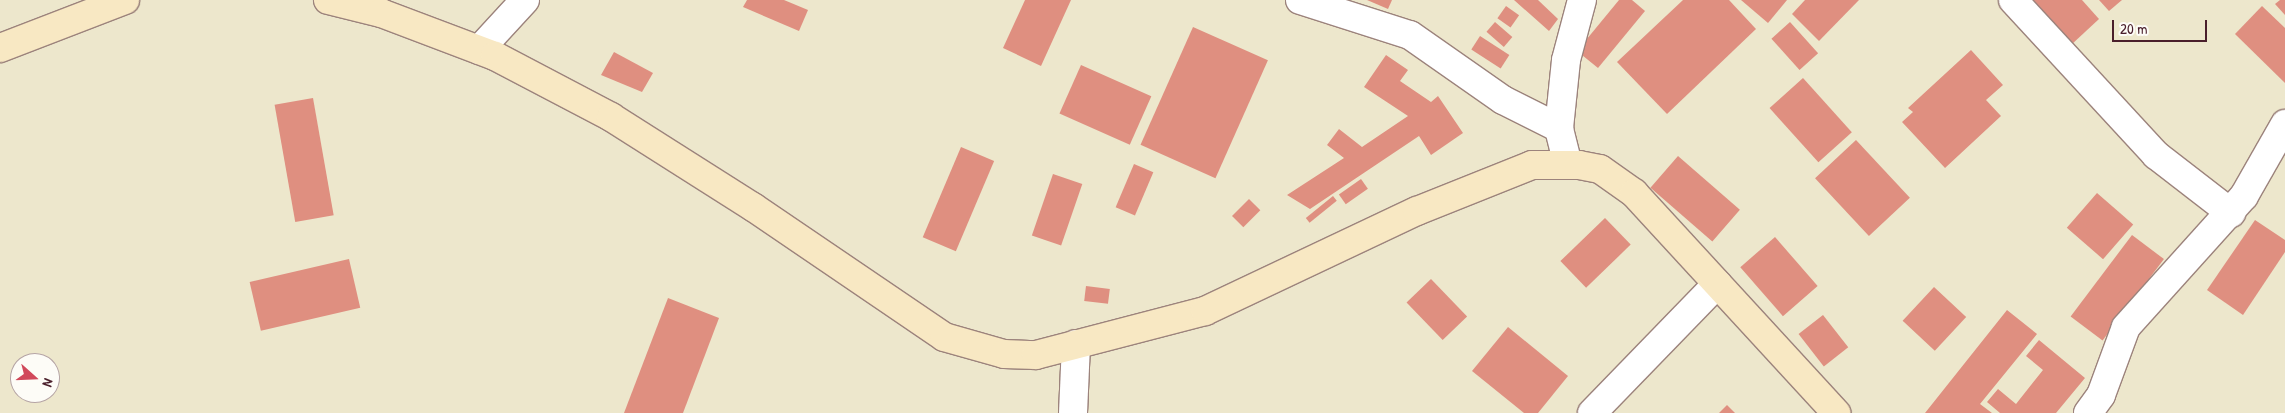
<!DOCTYPE html>
<style>
body{margin:0}
#map{position:relative;width:2285px;height:413px;overflow:hidden;background:#ede7cc;font-family:"Patrick Hand",sans-serif}
div>[style]{position:absolute}
.building>*{inset:0;background:#df8f80;transform-origin:0 0}
.roads{filter:drop-shadow(1px 0 #9c837c) drop-shadow(-1px 0 #9c837c) drop-shadow(0 1px #9c837c) drop-shadow(0 -1px #9c837c)}
.street>*{height:28px;margin:-14px;padding:0 14px;transform-origin:14px;border-radius:14px;background:#fff}
.secondary>*{height:28px;margin:-14px;padding:0 14px;transform-origin:14px;border-radius:14px;background:#f8e8c3}
span{translate:-50% -50%;white-space:nowrap;text-align:center;line-height:1.15;-webkit-text-stroke:4.5px #fdfcf7;paint-order:stroke}
.north{position:absolute;left:10px;top:353px;width:50px;height:50px;box-sizing:border-box;background:#fdfcf7;border:1px solid #b5a4a5;border-radius:50%;rotate:110deg;font-size:14px;font-weight:700;line-height:20px;text-align:center;color:#4a1f2b}
.north::after{content:'';display:block;margin:auto;width:18px;height:22px;background:#d1495b;clip-path:polygon(50% 0,100% 100%,50% 72%,0 100%)}
.scale{position:absolute;left:2112px;top:20px;width:95px;height:22px;box-sizing:border-box;border:2px solid #4a1f2b;border-top:0;padding-left:6px;font-size:15px;line-height:18px;white-space:nowrap;color:#4a1f2b;-webkit-text-stroke:4px #fdfcf7;paint-order:stroke}
</style>
<div id="map">
<div class="building">
<div style="clip-path:polygon(747px 0,784px 0,808px 10px,799px 31px,743px 7px)"></div>
<div style="clip-path:polygon(1025px 0,1071px 0,1041px 66px,1003px 48px)"></div>
<div style="clip-path:polygon(1367px 0,1392px 0,1388px 9px)"></div>
<div style="clip-path:polygon(1514px 0,1538px 0,1558px 19px,1549px 31px)"></div>
<div style="clip-path:polygon(1619px 0,1632px 0,1645px 11px,1598px 68px,1577px 51px)"></div>
<div style="clip-path:polygon(1683px 0,1729px 0,1756px 29px,1667px 114px,1617px 62px)"></div>
<div style="clip-path:polygon(1741px 0,1787px 0,1768px 23px)"></div>
<div style="clip-path:polygon(1805px 0,1859px 0,1819px 41px,1792px 14px)"></div>
<div style="clip-path:polygon(2031px 0,2082px 0,2099px 19px,2071px 45px)"></div>
<div style="clip-path:polygon(2099px 0,2122px 0,2109px 11px)"></div>
<div style="clip-path:polygon(2280px 0,2285px 0,2285px 15px,2275px 4px)"></div>
<div style="left:1506px;top:6px;width:16px;height:15px;rotate:35deg"></div>
<div style="clip-path:polygon(2262px 6px,2285px 28px,2285px 83px,2235px 34px)"></div>
<div style="left:1495px;top:22px;width:23px;height:13px;rotate:41deg"></div>
<div style="left:1790px;top:22px;width:42px;height:25px;rotate:48deg"></div>
<div style="left:1193px;top:27px;width:82px;height:129px;rotate:24deg"></div>
<div style="left:1480px;top:36px;width:35px;height:16px;rotate:33deg"></div>
<div style="clip-path:polygon(1971px 50px,2003px 85px,1986px 100px,2001px 116px,1945px 168px,1902px 122px,1913px 112px,1908px 108px)"></div>
<div style="clip-path:polygon(614px 52px,653px 73px,642px 92px,601px 75px)"></div>
<div style="clip-path:polygon(1386px 55px,1408px 70px,1400px 81px,1431px 102px,1438px 96px,1463px 133px,1431px 155px,1419px 136px,1310px 209px,1287px 195px,1344px 158px,1327px 145px,1339px 129px,1362px 147px,1408px 116px,1364px 87px)"></div>
<div style="left:1081px;top:65px;width:77px;height:53px;rotate:24deg"></div>
<div style="left:1803px;top:78px;width:73px;height:45px;rotate:48deg"></div>
<div style="left:313px;top:98px;width:119px;height:39px;rotate:80deg"></div>
<div style="left:1856px;top:140px;width:79px;height:56px;rotate:47deg"></div>
<div style="left:961px;top:147px;width:36px;height:98px;rotate:23deg"></div>
<div style="left:1678px;top:156px;width:82px;height:42px;rotate:41deg"></div>
<div style="left:1134px;top:164px;width:21px;height:47px;rotate:23deg"></div>
<div style="left:1053px;top:174px;width:31px;height:65px;rotate:19deg"></div>
<div style="left:1361px;top:179px;width:12px;height:27px;rotate:55deg"></div>
<div style="left:2097px;top:193px;width:48px;height:46px;rotate:41deg"></div>
<div style="left:1333px;top:196px;width:6px;height:35px;rotate:51deg"></div>
<div style="left:1249px;top:199px;width:16px;height:24px;rotate:45deg"></div>
<div style="left:1605px;top:218px;width:37px;height:62px;rotate:46deg"></div>
<div style="clip-path:polygon(2255px 220px,2285px 240px,2285px 252px,2243px 315px,2207px 290px)"></div>
<div style="left:2132px;top:235px;width:40px;height:102px;rotate:37deg"></div>
<div style="left:1775px;top:237px;width:65px;height:46px;rotate:49deg"></div>
<div style="left:349px;top:259px;width:50px;height:102px;rotate:77deg"></div>
<div style="left:1431px;top:279px;width:52px;height:34px;rotate:46deg"></div>
<div style="left:1086px;top:286px;width:24px;height:15px;rotate:7deg"></div>
<div style="left:1934px;top:287px;width:44px;height:46px;rotate:43deg"></div>
<div style="clip-path:polygon(668px 298px,719px 318px,683px 413px,624px 413px)"></div>
<div style="clip-path:polygon(2007px 310px,2037px 334px,1980px 404px,1992px 413px,1925px 413px)"></div>
<div style="left:1823px;top:315px;width:41px;height:31px;rotate:52deg"></div>
<div style="clip-path:polygon(1508px 327px,1568px 376px,1538px 413px,1524px 413px,1472px 371px)"></div>
<div style="clip-path:polygon(2039px 340px,2085px 378px,2056px 413px,2000px 413px,1987px 402px,1998px 389px,2016px 404px,2043px 370px,2026px 356px)"></div>
<div style="clip-path:polygon(1727px 405px,1735px 413px,1719px 413px)"></div>
</div>
<div class="roads">
<div class="street">
<div style="left:1300px;top:0;width:115px;rotate:17.7deg"></div>
<div style="left:1410px;top:35px;width:113px;rotate:35deg"></div>
<div style="left:1503px;top:100px;width:63px;rotate:26.6deg"></div>
<div style="left:2013px;top:0;width:211px;rotate:47.3deg"></div>
<div style="left:2156px;top:155px;width:95px;rotate:37.7deg"></div>
<div style="left:479px;top:50px;width:68px;rotate:-47.4deg"></div>
<div style="left:1568px;top:165px;width:38px;rotate:-104deg"></div>
<div style="left:1559px;top:128px;width:68px;rotate:-84.1deg"></div>
<div style="left:1566px;top:60px;width:62px;rotate:-75.1deg"></div>
<div style="left:1073px;top:413px;width:69px;rotate:-87.5deg"></div>
<div style="left:1592px;top:413px;width:180px;rotate:-45.9deg"></div>
<div style="left:2088px;top:413px;width:22px;rotate:-54deg"></div>
<div style="left:2101px;top:395px;width:72px;rotate:-69.8deg"></div>
<div style="left:2126px;top:327px;width:176px;rotate:-48deg"></div>
<div style="left:2244px;top:196px;width:83px;rotate:-60.3deg"></div>
</div>
<div class="secondary">
<div style="left:328px;top:0;width:55px;rotate:13.8deg"></div>
<div style="left:381px;top:13px;width:122px;rotate:20.7deg"></div>
<div style="left:495px;top:56px;width:131px;rotate:27.7deg"></div>
<div style="left:611px;top:117px;width:168px;rotate:32.4deg"></div>
<div style="left:753px;top:207px;width:231px;rotate:34.2deg"></div>
<div style="left:944px;top:337px;width:62px;rotate:15.8deg"></div>
<div style="left:1004px;top:354px;width:32px;rotate:2deg"></div>
<div style="left:1036px;top:355px;width:175px;rotate:-14.6deg"></div>
<div style="left:1205px;top:311px;width:234px;rotate:-25.3deg"></div>
<div style="left:1417px;top:211px;width:124px;rotate:-21.8deg"></div>
<div style="left:1532px;top:165px;width:47px"></div>
<div style="left:1579px;top:165px;width:21px;rotate:11deg"></div>
<div style="left:1600px;top:169px;width:42px;rotate:35.2deg"></div>
<div style="left:1634px;top:193px;width:299px;rotate:47.4deg"></div>
<div style="left:0;top:48px;width:134px;rotate:-21deg"></div>
</div>
</div>
<div class="north">N</div>
<div class="scale">20 m</div>
</div>
